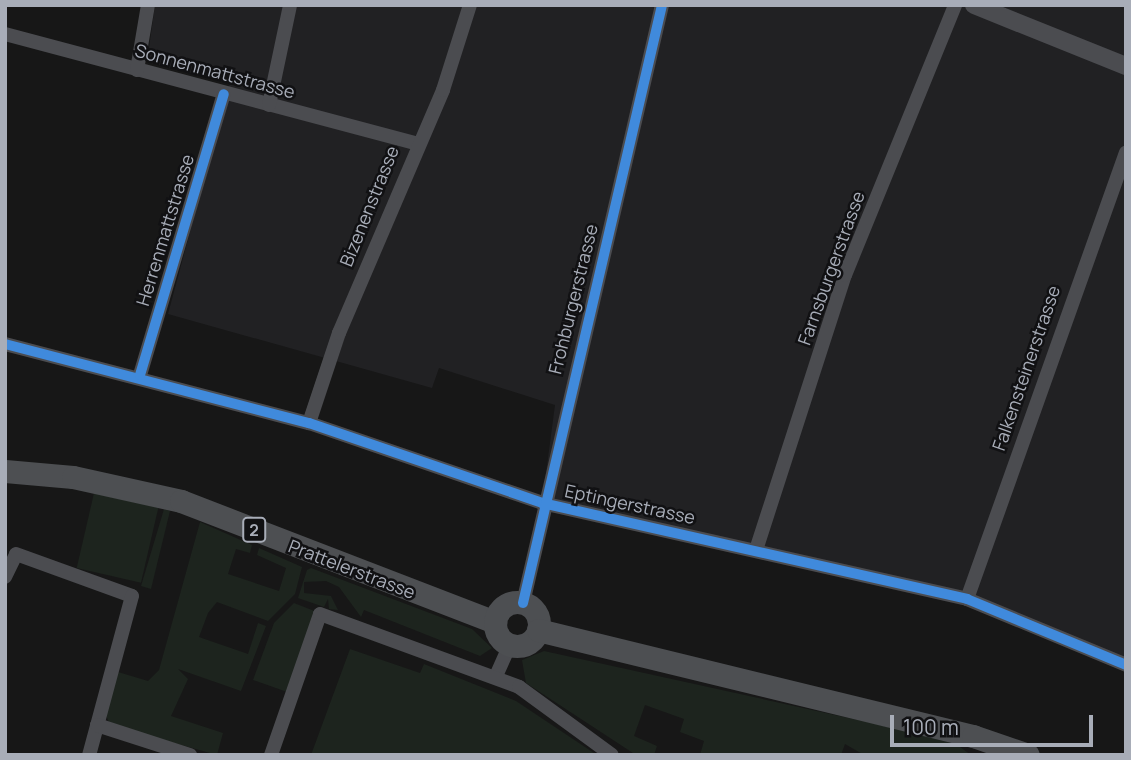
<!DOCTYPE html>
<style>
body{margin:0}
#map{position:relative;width:1131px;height:760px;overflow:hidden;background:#171717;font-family:Manrope,sans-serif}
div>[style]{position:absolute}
.built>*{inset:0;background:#212123}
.green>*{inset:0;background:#1d241e;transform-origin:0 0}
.minor>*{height:14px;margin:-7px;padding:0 7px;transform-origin:7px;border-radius:7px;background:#4b4c50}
.tertiary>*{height:18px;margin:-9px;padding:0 9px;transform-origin:9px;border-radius:9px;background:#4b4c50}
.primary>*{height:23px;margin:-11.5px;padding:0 11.5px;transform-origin:11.5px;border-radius:11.5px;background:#4d4f52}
.primary>.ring{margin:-11.5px;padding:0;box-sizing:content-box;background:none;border:23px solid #4d4f52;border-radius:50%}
.cycleway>*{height:10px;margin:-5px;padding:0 5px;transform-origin:5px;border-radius:5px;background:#408adc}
span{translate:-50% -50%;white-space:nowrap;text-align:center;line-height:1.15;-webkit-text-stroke:5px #111113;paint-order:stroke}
.shield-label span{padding:2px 5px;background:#111113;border:2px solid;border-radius:5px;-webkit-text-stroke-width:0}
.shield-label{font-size:16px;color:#a8adb8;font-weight:700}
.street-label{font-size:18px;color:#a8adb8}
.frame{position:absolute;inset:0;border:7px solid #a8adb8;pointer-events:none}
.scale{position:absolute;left:890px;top:715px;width:203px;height:32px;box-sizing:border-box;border:4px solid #a8adb8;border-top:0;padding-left:9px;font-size:21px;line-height:24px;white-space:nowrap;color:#a8adb8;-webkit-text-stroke:5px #111113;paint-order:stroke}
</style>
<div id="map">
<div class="built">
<div style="clip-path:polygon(155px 5px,1126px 5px,1126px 665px,967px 599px,542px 503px,555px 405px,439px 368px,432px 388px,168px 314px,230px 83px,147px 62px)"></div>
</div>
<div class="green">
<div style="left:94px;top:493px;width:66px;height:77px;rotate:13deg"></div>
<div style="clip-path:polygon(164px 509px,170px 511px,151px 589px,141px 586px)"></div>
<div style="clip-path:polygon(200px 522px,252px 545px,250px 553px,236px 549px,228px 574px,279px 591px,286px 568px,257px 555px,259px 548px,302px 567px,295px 594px,268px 621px,217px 602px,208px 613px,199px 637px,248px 654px,258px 623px,266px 626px,241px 691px,178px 669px,188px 679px,171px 716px,223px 733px,217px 755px,110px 725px,105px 713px,118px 672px,148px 681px,159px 670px)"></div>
<div style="clip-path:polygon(311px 568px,472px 629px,492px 648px,480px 656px,364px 610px,361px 617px,339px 587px,326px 581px,304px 582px,304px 593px,331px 596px,338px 610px,329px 609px,328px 599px,324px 607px,298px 598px,307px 570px)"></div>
<div style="clip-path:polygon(294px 603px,317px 612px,290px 693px,253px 680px,274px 623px)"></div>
<div style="clip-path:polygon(350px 649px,420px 673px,424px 664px,516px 701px,597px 755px,311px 755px)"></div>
<div style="clip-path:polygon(544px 651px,876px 724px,956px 744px,971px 755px,864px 755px,845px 744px,841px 755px,700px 755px,704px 741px,680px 732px,684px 719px,645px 705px,634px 736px,657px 746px,654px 755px,636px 755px,526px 683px,522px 660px)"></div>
</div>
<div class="minor">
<div style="left:5px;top:34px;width:425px;rotate:14.9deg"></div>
<div style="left:137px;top:70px;width:66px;rotate:-80.4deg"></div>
<div style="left:269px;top:105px;width:102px;rotate:-78.1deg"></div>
<div style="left:5px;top:344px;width:314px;rotate:14.6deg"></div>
<div style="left:309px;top:423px;width:246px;rotate:18.9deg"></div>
<div style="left:542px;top:503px;width:436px;rotate:12.7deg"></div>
<div style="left:967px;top:599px;width:172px;rotate:22.5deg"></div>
<div style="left:140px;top:375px;width:293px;rotate:-73.4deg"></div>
<div style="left:309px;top:423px;width:95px;rotate:-71.6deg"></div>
<div style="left:339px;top:333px;width:264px;rotate:-66.8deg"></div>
<div style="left:443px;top:90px;width:89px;rotate:-72.4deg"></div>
<div style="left:756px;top:550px;width:289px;rotate:-72.1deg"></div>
<div style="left:845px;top:275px;width:292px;rotate:-67.8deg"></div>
<div style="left:5px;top:577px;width:25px;rotate:-64deg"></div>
<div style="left:16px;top:554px;width:123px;rotate:19.9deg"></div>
<div style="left:132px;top:596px;width:165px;rotate:105.1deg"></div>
<div style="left:967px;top:599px;width:474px;rotate:-70.4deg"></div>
<div style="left:523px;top:603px;width:614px;rotate:-76.91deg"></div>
<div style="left:496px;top:676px;width:34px;rotate:-66deg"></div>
<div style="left:97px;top:725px;width:98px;rotate:17.9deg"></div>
<div style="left:271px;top:755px;width:149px;rotate:-70.8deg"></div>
<div style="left:320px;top:614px;width:212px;rotate:20.1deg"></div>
<div style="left:519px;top:687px;width:115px;rotate:36.2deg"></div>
</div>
<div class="tertiary">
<div style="left:974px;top:5px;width:164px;rotate:21.9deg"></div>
</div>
<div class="primary">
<div style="left:5px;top:471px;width:68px;rotate:5deg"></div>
<div style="left:73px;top:477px;width:111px;rotate:12.5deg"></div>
<div style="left:181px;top:501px;width:337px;rotate:21.1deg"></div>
<div class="ring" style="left:495px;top:602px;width:21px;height:21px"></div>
<div style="left:538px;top:630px;width:448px;rotate:13.7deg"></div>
<div style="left:973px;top:736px;width:58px;rotate:19.1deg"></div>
</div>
<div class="cycleway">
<div style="left:5px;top:344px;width:314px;rotate:14.6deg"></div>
<div style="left:309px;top:423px;width:246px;rotate:18.9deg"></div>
<div style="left:542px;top:503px;width:436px;rotate:12.7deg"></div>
<div style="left:967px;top:599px;width:172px;rotate:22.5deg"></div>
<div style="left:140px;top:375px;width:293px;rotate:-73.4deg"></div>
<div style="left:523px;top:603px;width:614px;rotate:-76.91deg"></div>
</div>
<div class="shield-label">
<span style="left:254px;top:530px">2</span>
</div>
<div class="street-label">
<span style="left:215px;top:71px;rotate:15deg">Sonnenmattstrasse</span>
<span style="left:369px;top:206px;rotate:-68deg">Bizenenstrasse</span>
<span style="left:165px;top:230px;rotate:-73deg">Herrenmattstrasse</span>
<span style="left:831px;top:268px;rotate:-70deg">Farnsburgerstrasse</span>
<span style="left:573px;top:299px;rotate:-76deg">Frohburgerstrasse</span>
<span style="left:1026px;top:368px;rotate:-71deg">Falkensteinerstrasse</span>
<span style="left:630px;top:504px;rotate:12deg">Eptingerstrasse</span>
<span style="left:352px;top:569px;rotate:21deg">Prattelerstrasse</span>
</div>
<div class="frame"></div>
<div class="scale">100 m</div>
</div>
